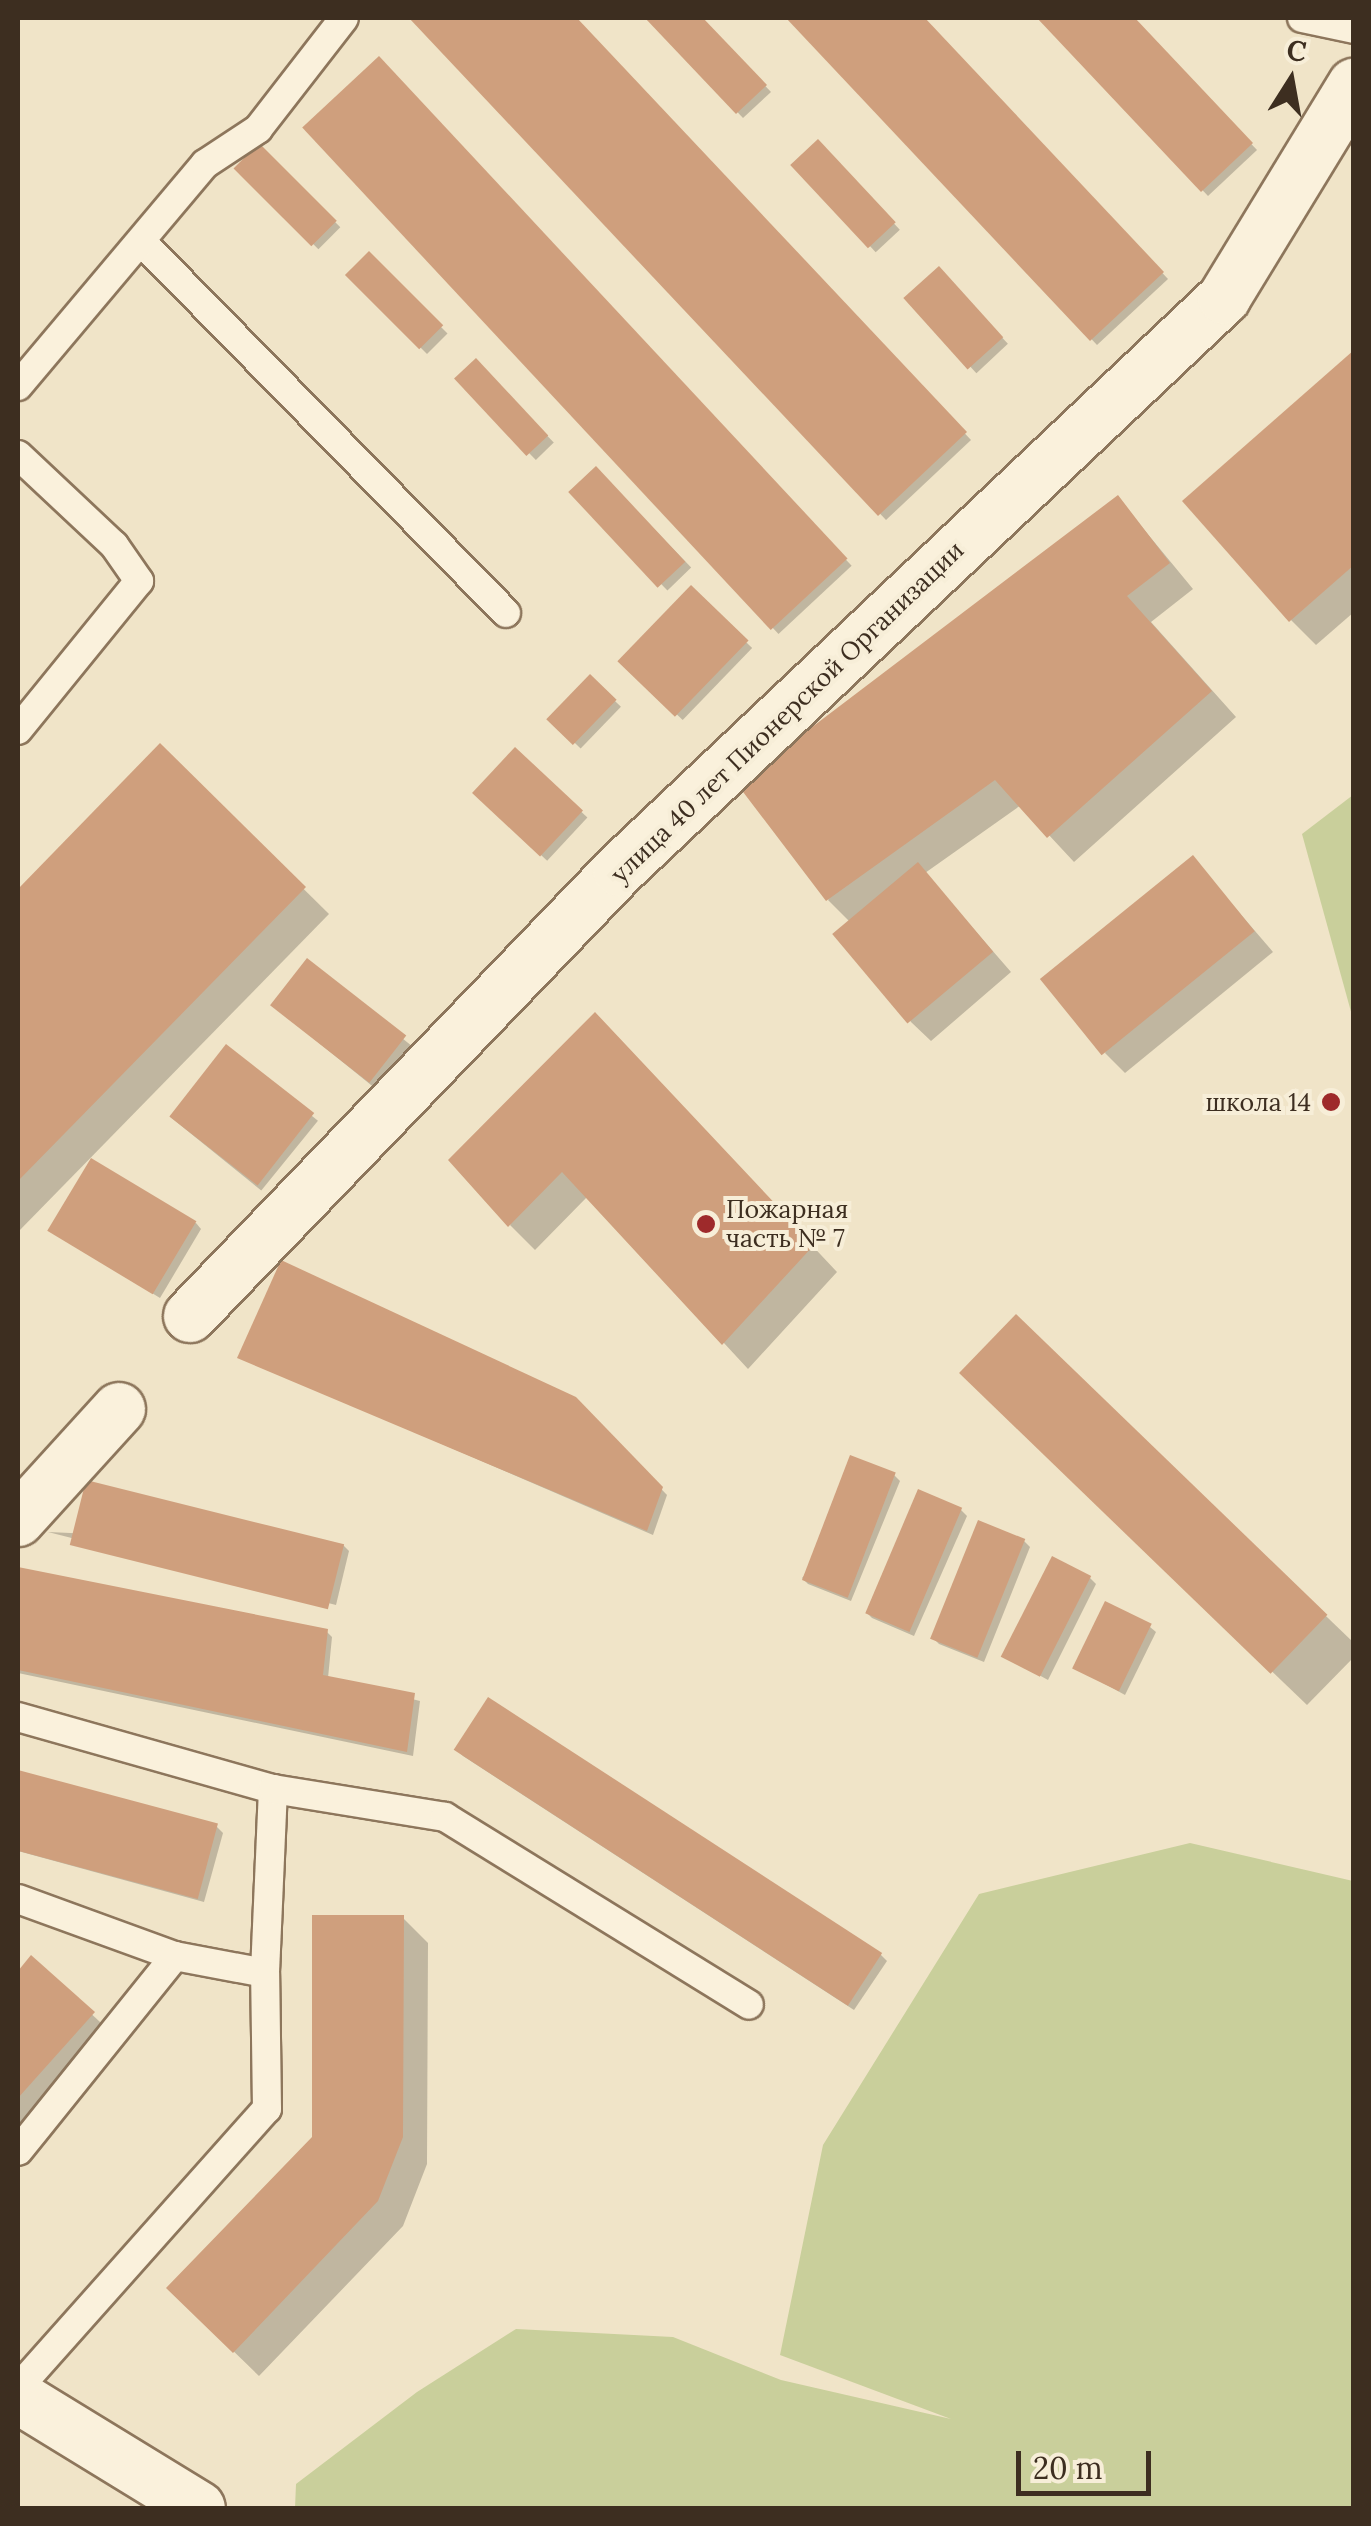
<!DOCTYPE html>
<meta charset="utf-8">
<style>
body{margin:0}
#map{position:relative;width:1371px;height:2526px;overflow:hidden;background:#f0e4c8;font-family:Lora,serif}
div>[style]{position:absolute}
.green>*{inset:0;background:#c9cf9b}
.shadow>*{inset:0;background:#0003;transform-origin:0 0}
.building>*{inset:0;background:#cf9f7d;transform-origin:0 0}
.roads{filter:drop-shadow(2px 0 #8d765c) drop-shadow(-2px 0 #8d765c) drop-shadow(0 2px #8d765c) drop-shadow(0 -2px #8d765c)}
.lane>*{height:28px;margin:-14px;padding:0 14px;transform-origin:14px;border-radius:14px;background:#faf1dc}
.street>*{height:52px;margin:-26px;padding:0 26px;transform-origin:26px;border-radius:26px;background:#faf1dc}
.dots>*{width:28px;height:28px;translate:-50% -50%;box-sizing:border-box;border:5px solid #f7eed8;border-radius:50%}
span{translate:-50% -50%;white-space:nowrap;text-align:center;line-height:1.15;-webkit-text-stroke:8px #f7eed8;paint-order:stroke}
.street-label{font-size:25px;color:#3d2e20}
.poi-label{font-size:25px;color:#3d2e20}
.right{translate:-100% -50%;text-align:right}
.left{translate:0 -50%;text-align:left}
.frame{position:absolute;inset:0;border:20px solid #3d2e20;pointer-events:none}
.north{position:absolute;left:1241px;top:30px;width:100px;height:100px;-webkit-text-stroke:8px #f7eed8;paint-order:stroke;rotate:11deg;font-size:28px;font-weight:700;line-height:40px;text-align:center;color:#3d2e20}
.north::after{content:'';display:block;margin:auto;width:35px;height:45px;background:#3d2e20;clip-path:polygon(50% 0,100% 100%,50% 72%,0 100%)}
.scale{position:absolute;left:1016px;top:2451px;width:135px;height:45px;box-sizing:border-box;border:5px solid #3d2e20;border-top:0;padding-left:12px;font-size:30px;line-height:35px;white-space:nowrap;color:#3d2e20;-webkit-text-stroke:8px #f7eed8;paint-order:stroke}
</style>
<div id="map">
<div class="green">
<div style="clip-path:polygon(1353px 795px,1353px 1019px,1302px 834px)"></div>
<div style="clip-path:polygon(1190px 1843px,1353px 1881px,1353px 2508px,295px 2508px,296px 2484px,417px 2392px,516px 2329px,673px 2337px,781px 2380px,951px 2419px,780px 2355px,823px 2145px,979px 1894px)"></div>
</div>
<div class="shadow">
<div style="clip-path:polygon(413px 18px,574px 18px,971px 440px,886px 520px)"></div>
<div style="clip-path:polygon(648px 18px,700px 18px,771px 92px,743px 118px)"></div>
<div style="clip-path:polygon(789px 18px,922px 18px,1168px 279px,1097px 345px)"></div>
<div style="clip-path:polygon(1040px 18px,1132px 18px,1257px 150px,1208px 196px)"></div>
<div style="left:379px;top:59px;width:693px;height:100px;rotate:47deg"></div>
<div style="left:818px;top:142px;width:120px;height:33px;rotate:47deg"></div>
<div style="left:259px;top:146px;width:115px;height:31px;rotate:45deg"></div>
<div style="left:369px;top:255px;width:111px;height:29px;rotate:45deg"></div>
<div style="left:939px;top:270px;width:101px;height:43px;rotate:47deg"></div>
<div style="clip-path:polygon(1354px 353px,1354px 612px,1316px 645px,1291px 620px)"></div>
<div style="left:476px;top:362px;width:112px;height:25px;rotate:46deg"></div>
<div style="left:596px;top:469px;width:137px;height:33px;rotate:46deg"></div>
<div style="clip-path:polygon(1118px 498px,1193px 589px,1151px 622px,1236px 717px,1074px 862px,1021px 805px,925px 873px,1011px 972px,931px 1041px,911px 1022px,851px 923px,828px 900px)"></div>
<div style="left:691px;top:589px;width:85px;height:100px;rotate:44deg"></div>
<div style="left:590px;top:677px;width:43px;height:58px;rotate:44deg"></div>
<div style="clip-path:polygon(160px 747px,329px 914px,18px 1232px,18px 892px)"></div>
<div style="left:515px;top:750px;width:99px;height:59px;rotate:43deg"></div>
<div style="clip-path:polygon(1193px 859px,1273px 952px,1125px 1073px,1105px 1053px)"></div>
<div style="left:308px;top:962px;width:132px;height:56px;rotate:39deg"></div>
<div style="clip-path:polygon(620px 1041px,837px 1272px,748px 1369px,588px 1196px,535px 1250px,510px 1225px)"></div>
<div style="left:227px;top:1047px;width:117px;height:90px;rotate:39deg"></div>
<div style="clip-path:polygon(196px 1223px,201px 1229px,160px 1298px,51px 1231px)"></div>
<div style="clip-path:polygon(1016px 1318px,1354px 1643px,1354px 1657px,1307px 1705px,996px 1407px)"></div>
<div style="clip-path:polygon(240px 1357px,575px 1399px,667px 1495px,653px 1535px)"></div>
<div style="clip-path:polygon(894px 1475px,900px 1481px,851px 1601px,808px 1584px,802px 1578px)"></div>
<div style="clip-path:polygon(961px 1510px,967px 1516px,914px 1636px,872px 1618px,866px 1612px)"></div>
<div style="clip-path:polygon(48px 1532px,343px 1545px,349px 1551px,336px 1605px)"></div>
<div style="clip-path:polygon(1024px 1541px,1030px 1547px,984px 1662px,939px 1644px,933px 1638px)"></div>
<div style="clip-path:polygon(18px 1569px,326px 1631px,332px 1637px,328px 1678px,420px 1701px,413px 1756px,18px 1673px)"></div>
<div style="clip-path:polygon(1090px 1578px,1096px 1584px,1048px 1680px,1005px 1656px)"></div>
<div style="clip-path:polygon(1150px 1627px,1156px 1632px,1125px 1695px,1074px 1667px)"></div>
<div style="clip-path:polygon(489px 1701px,881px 1955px,887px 1961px,854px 2010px,463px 1756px,457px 1750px)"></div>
<div style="clip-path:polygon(18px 1772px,217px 1827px,223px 1833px,204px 1902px,18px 1851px)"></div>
<div style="clip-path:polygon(403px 1918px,428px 1943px,427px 2164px,403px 2226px,259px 2376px,194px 2313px,314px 2138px)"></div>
<div style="clip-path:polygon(32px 1959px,113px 2034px,18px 2139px,18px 1975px)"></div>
</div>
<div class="building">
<div style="clip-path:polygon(409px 18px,577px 18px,967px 432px,878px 516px)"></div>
<div style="clip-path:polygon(645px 18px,703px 18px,767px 85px,736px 114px)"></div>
<div style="clip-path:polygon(786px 18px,925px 18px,1164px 272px,1090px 341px)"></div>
<div style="clip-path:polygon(1037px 18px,1135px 18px,1253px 143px,1201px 192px)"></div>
<div style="left:379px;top:56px;width:687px;height:105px;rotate:47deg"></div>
<div style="left:818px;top:139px;width:114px;height:38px;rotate:47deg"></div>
<div style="left:259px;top:143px;width:110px;height:36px;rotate:45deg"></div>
<div style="left:369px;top:251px;width:105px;height:34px;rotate:45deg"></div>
<div style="left:939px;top:266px;width:96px;height:48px;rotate:48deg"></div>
<div style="clip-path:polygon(1354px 350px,1354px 565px,1289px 622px,1182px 501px)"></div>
<div style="left:476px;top:358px;width:106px;height:30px;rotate:47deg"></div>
<div style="left:596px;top:466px;width:131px;height:38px;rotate:47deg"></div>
<div style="clip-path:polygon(1118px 495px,1170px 563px,1127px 596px,1212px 691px,1047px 838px,995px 780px,826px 901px,737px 784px)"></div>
<div style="left:691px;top:585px;width:80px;height:106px;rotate:44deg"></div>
<div style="left:590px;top:674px;width:37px;height:63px;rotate:44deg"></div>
<div style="clip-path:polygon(160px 743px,306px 887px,18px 1181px,18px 889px)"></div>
<div style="left:515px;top:747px;width:93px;height:63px;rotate:43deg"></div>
<div style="left:1193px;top:855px;width:98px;height:197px;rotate:51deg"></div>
<div style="left:918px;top:862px;width:117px;height:112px;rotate:50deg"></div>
<div style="left:307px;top:958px;width:126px;height:60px;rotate:38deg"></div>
<div style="clip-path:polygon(595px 1012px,814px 1245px,722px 1345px,562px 1172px,508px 1227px,448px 1160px)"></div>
<div style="left:226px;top:1044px;width:112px;height:92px;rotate:38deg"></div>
<div style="left:91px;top:1158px;width:123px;height:85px;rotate:31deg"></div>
<div style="clip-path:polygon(281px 1260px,576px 1397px,663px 1487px,647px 1531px,237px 1358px)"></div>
<div style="left:1016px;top:1314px;width:433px;height:82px;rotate:44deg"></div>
<div style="left:850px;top:1455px;width:49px;height:134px;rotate:21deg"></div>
<div style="left:86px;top:1480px;width:266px;height:67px;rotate:14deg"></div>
<div style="left:918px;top:1489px;width:48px;height:135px;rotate:23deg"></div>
<div style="left:978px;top:1520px;width:51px;height:128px;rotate:22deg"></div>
<div style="left:1052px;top:1556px;width:44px;height:113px;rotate:27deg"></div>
<div style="clip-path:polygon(18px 1567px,328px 1629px,323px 1675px,415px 1693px,407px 1752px,18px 1670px)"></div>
<div style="left:1105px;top:1601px;width:52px;height:75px;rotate:26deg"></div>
<div style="left:488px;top:1697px;width:470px;height:63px;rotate:33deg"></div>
<div style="left:18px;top:1770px;width:207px;height:78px;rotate:15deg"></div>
<div style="clip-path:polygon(312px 1915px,404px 1915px,403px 2137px,378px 2201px,233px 2353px,166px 2288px,312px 2137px)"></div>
<div style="clip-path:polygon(31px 1955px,95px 2012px,18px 2098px,18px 1971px)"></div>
</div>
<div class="roads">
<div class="lane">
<div style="left:1302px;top:18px;width:53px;rotate:11.9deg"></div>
<div style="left:141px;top:241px;width:521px;rotate:45.54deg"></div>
<div style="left:18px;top:386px;width:290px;rotate:-49.9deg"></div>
<div style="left:205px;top:164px;width:64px;rotate:-33.4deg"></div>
<div style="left:258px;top:129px;width:140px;rotate:-52.2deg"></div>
<div style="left:18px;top:455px;width:132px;rotate:43.2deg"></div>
<div style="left:114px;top:545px;width:44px;rotate:55.2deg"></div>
<div style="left:139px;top:581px;width:192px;rotate:129.1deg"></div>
<div style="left:18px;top:1717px;width:265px;rotate:15.8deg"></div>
<div style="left:273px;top:1789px;width:184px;rotate:92.5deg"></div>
<div style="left:273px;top:1789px;width:174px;rotate:9.2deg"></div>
<div style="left:445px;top:1817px;width:357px;rotate:31.7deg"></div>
<div style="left:18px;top:1899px;width:167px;rotate:20deg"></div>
<div style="left:175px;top:1956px;width:250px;rotate:128.8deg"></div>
<div style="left:18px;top:2388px;width:374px;rotate:-48.3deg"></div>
<div style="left:267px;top:2109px;width:136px;rotate:-90.8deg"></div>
<div style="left:265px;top:1973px;width:92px;rotate:-169.3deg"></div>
</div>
<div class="street">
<div style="left:190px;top:1316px;width:619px;rotate:-46.11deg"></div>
<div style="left:619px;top:870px;width:833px;rotate:-43.39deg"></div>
<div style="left:1224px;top:298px;width:250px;rotate:-58.6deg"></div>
<div style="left:18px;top:1520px;width:150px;rotate:-47.7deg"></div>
<div style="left:18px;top:2397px;width:212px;rotate:31.5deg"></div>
</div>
</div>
<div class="dots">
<div style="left:1331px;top:1102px;background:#9e2a2b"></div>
<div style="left:706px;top:1224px;background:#9e2a2b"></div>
</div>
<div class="street-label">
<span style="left:787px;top:712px;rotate:-44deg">улица 40 лет Пионерской Организации</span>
</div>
<div class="poi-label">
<span class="right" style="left:1311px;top:1102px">школа 14</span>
<span class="left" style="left:726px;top:1224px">Пожарная<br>часть № 7</span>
</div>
<div class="frame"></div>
<div class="north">С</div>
<div class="scale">20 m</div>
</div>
